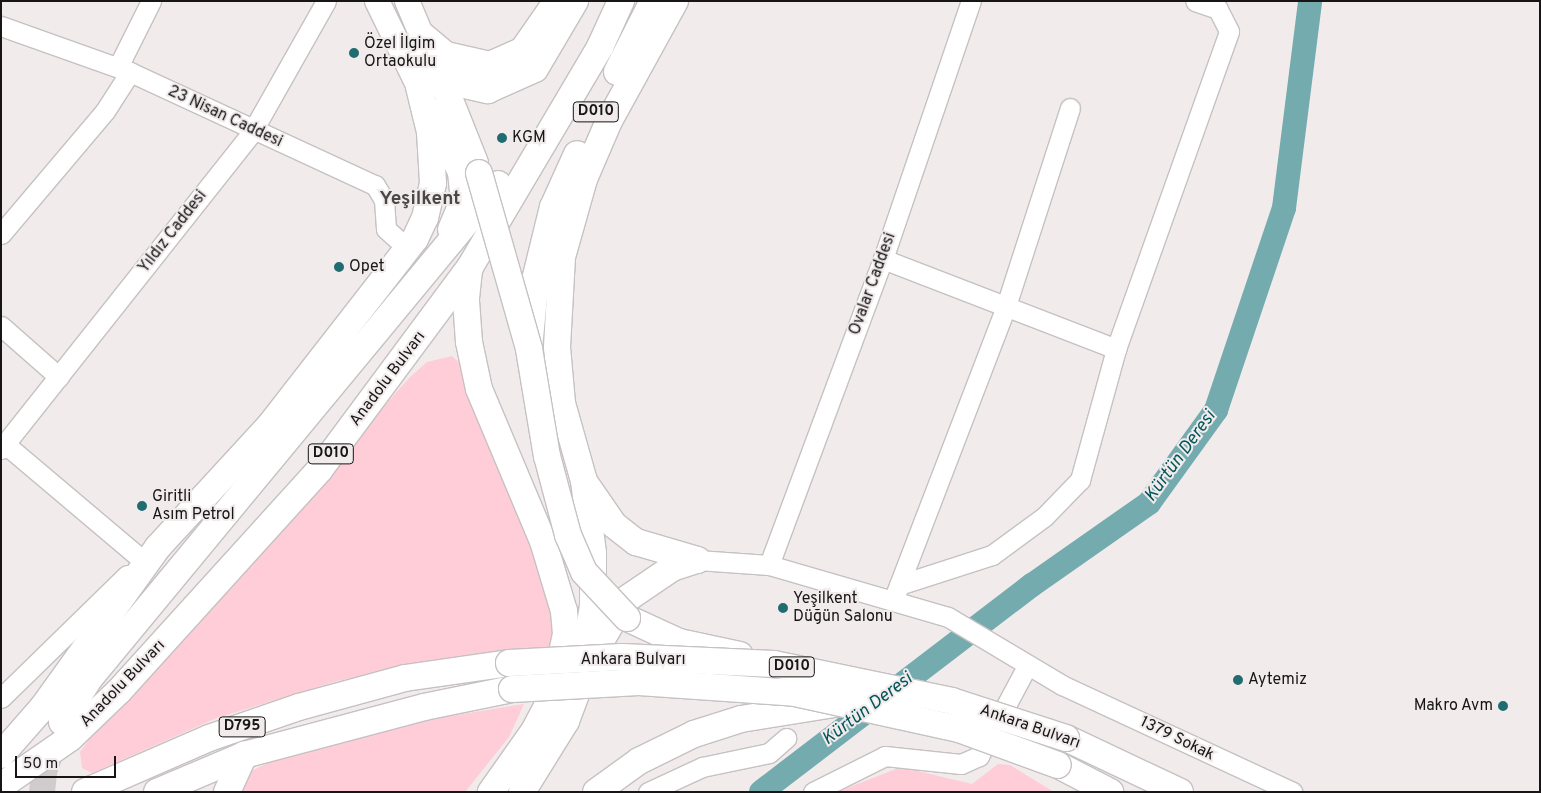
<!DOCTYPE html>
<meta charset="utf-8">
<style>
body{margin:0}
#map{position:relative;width:1541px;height:793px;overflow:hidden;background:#f1ebec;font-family:Overpass,sans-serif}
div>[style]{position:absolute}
.green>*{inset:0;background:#fecdd7}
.river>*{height:24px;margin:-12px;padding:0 12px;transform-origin:12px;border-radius:12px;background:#74abae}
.highway-tunnel>*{height:26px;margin-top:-13px;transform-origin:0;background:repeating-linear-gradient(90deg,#d0cbcc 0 26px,transparent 0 39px)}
.roads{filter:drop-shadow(1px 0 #c6c1c2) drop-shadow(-1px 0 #c6c1c2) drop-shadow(0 1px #c6c1c2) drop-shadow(0 -1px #c6c1c2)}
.minor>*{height:19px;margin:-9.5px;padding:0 9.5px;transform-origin:9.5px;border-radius:9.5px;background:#fff}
.major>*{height:24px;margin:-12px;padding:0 12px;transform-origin:12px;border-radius:12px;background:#fff}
.highway>*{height:26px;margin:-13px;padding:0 13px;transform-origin:13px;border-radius:13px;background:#fff}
.bridges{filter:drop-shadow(1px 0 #c6c1c2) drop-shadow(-1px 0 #c6c1c2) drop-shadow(0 1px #c6c1c2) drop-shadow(0 -1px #c6c1c2)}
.highway-bridge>*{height:26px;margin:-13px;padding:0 13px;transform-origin:13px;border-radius:13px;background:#fff}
.dots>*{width:14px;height:14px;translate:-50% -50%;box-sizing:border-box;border:2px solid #f1ebec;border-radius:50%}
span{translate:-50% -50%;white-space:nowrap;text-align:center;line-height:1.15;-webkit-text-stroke:4px #f1ebec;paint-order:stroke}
.shield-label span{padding:1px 4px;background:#f1ebec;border:1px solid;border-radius:4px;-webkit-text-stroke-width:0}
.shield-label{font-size:15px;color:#171516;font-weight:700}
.poi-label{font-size:16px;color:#171516}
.left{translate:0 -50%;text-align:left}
.right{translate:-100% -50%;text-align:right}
.street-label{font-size:16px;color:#171516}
.water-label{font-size:18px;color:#005659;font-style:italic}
.quarter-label{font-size:19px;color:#4b4748;font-weight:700}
.frame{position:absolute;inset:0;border:2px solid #171516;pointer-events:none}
.scale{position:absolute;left:15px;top:756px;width:101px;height:22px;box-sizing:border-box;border:2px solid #171516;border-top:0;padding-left:6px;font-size:15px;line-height:18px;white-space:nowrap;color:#171516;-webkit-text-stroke:4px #f1ebec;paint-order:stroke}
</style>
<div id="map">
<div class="green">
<div style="clip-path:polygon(452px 356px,466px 369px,558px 609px,550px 654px,404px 667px,337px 681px,217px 718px,92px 773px,82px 768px,80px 752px,98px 727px,409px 378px,427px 362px)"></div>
<div style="clip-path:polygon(524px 704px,509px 737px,465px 792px,236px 792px,247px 773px,274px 760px,383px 727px)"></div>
<div style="clip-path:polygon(998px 764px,1010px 765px,1054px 792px,837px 792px,901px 767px,972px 784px)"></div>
</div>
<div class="river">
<div style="left:761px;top:792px;width:341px;rotate:-37.4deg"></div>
<div style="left:1032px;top:585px;width:143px;rotate:-35deg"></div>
<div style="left:1149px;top:503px;width:115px;rotate:-54.2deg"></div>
<div style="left:1216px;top:410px;width:213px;rotate:-71.4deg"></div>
<div style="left:1284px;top:208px;width:209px;rotate:-82.8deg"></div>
</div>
<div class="highway-tunnel">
<div style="left:42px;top:792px;width:20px;rotate:-84deg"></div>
<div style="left:44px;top:772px;width:34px;rotate:-71deg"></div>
</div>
<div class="roads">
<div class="minor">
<div style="left:1px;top:26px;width:137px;rotate:19.6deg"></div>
<div style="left:130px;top:72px;width:270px;rotate:24.8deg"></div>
<div style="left:375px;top:185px;width:17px;rotate:59deg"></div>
<div style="left:384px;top:200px;width:29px;rotate:86deg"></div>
<div style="left:386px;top:229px;width:28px;rotate:42deg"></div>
<div style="left:118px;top:67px;width:74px;rotate:-63.4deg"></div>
<div style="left:1px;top:234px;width:161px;rotate:-49.8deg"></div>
<div style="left:105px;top:111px;width:46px;rotate:-57.3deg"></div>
<div style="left:883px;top:259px;width:250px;rotate:21.1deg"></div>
<div style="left:1px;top:326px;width:77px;rotate:41.3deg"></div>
<div style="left:5px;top:444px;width:186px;rotate:40.2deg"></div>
<div style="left:1px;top:449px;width:404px;rotate:-51.6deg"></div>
<div style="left:252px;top:132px;width:150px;rotate:-60.5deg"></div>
<div style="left:697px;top:560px;width:72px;rotate:4deg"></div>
<div style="left:769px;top:565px;width:186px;rotate:16.2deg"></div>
<div style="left:948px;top:617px;width:133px;rotate:30.8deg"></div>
<div style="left:1062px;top:685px;width:254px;rotate:24.9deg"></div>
<div style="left:769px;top:565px;width:327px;rotate:-69.6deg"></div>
<div style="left:883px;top:259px;width:273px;rotate:-71.2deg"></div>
<div style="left:899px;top:585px;width:98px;rotate:-17.9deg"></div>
<div style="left:992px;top:555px;width:64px;rotate:-36.2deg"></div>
<div style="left:1044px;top:517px;width:52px;rotate:-45.8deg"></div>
<div style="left:1080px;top:480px;width:136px;rotate:-74.6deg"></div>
<div style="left:1116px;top:349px;width:337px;rotate:-70.4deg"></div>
<div style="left:1229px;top:31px;width:25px;rotate:-117deg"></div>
<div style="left:1218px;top:9px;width:24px;rotate:-161deg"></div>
<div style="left:896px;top:593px;width:307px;rotate:-69deg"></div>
<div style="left:1006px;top:306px;width:208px;rotate:-72.1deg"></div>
<div style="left:1px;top:698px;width:176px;rotate:-44.3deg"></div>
<div style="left:648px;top:792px;width:60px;rotate:-24.8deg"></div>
<div style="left:702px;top:767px;width:68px;rotate:-11.8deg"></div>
<div style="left:769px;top:753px;width:23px;rotate:-41deg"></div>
<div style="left:813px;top:792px;width:80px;rotate:-26.6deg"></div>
<div style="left:885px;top:756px;width:76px;rotate:6deg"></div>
<div style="left:961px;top:764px;width:20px;rotate:-24deg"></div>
<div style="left:979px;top:756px;width:102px;rotate:-61.9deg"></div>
</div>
<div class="major">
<div style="left:377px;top:1px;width:96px;rotate:64deg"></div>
<div style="left:407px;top:1px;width:38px;rotate:67deg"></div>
</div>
<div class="highway">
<div style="left:422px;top:36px;width:38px;rotate:65deg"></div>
<div style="left:438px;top:70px;width:18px;rotate:41deg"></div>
<div style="left:452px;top:82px;width:37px;rotate:13deg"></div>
<div style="left:488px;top:90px;width:51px;rotate:-24.1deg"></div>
<div style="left:535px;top:69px;width:79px;rotate:-59.5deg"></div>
<div style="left:423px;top:36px;width:30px;rotate:40deg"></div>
<div style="left:446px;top:55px;width:45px;rotate:12.8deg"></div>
<div style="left:490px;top:65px;width:36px;rotate:-24deg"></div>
<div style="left:523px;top:50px;width:56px;rotate:-55.2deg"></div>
<div style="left:438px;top:70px;width:100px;rotate:68.3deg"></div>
<div style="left:617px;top:72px;width:80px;rotate:-63.1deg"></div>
<div style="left:432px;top:112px;width:67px;rotate:64.2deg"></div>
<div style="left:461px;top:172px;width:27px;rotate:84deg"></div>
<div style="left:464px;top:199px;width:33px;rotate:113deg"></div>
<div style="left:469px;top:270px;width:31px;rotate:96deg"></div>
<div style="left:466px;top:301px;width:41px;rotate:85.8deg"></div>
<div style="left:469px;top:342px;width:48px;rotate:78deg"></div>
<div style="left:479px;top:389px;width:165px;rotate:67.2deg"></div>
<div style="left:543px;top:541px;width:73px;rotate:73.3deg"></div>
<div style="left:564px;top:611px;width:23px;rotate:85deg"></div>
<div style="left:566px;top:634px;width:62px;rotate:102deg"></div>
<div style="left:553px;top:695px;width:41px;rotate:117.8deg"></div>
<div style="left:534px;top:731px;width:75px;rotate:125.2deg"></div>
<div style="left:529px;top:348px;width:72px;rotate:-84.4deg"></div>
<div style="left:536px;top:276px;width:71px;rotate:-76.2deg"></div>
<div style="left:553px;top:207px;width:58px;rotate:-65.6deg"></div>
<div style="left:587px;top:486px;width:47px;rotate:55.3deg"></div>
<div style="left:614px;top:525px;width:28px;rotate:38deg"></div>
<div style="left:636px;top:542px;width:64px;rotate:16.4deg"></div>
<div style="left:627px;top:618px;width:57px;rotate:24.8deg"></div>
<div style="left:679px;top:642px;width:62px;rotate:12deg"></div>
<div style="left:593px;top:654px;width:63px;rotate:-59.3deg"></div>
<div style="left:625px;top:600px;width:57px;rotate:-34.2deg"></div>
<div style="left:672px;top:568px;width:26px;rotate:-18deg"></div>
<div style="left:62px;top:722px;width:51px;rotate:-57.9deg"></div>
<div style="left:89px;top:679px;width:642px;rotate:-50.43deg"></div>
<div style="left:1066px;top:738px;width:126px;rotate:25.3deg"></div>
<div style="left:1px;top:755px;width:64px;rotate:-48.8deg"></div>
<div style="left:43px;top:707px;width:197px;rotate:-54.3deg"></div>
<div style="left:158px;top:547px;width:167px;rotate:-47.4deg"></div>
<div style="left:271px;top:424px;width:234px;rotate:-52.1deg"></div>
<div style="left:415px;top:239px;width:23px;rotate:-65deg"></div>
<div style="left:425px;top:218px;width:36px;rotate:-77deg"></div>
<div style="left:433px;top:183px;width:51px;rotate:-93.4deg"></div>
<div style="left:430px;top:132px;width:46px;rotate:-103.7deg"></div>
<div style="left:1058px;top:765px;width:59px;rotate:27.4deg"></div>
<div style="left:1px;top:786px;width:84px;rotate:-34.8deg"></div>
<div style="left:70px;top:738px;width:68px;rotate:-43.8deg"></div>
<div style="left:119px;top:691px;width:299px;rotate:-47.8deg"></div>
<div style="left:320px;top:469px;width:252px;rotate:-53.4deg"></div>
<div style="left:470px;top:267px;width:256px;rotate:-59.4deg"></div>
<div style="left:600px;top:47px;width:51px;rotate:-65.5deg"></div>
<div style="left:85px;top:792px;width:135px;rotate:-23.5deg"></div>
<div style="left:209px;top:738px;width:95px;rotate:-19deg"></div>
<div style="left:299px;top:707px;width:110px;rotate:-15.3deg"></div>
<div style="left:405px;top:678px;width:105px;rotate:-8.2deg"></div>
<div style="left:157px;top:792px;width:95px;rotate:-23deg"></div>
<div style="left:244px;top:755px;width:186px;rotate:-14.9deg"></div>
<div style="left:424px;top:707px;width:90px;rotate:-11.6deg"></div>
<div style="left:227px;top:792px;width:41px;rotate:-65.3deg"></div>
<div style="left:522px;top:792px;width:84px;rotate:-58.2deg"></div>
<div style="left:566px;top:721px;width:43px;rotate:-69.4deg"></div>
<div style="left:581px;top:681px;width:77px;rotate:-81deg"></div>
<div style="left:593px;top:605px;width:52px;rotate:-90deg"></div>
<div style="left:593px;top:553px;width:73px;rotate:-97.1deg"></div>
<div style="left:584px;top:481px;width:81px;rotate:-105.8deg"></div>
<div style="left:562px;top:403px;width:56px;rotate:-95.1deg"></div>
<div style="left:557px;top:347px;width:90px;rotate:-86.8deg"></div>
<div style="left:562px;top:257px;width:81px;rotate:-74.2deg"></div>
<div style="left:584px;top:179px;width:63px;rotate:-66.7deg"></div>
<div style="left:609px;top:121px;width:137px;rotate:-61.2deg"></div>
<div style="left:596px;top:792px;width:53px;rotate:-35.8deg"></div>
<div style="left:639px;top:761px;width:61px;rotate:-26.1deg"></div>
<div style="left:694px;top:734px;width:49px;rotate:-17.7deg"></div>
<div style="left:741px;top:719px;width:101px;rotate:-9.1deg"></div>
</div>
</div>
<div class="bridges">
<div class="highway-bridge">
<div style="left:479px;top:173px;width:183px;rotate:74.1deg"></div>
<div style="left:529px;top:349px;width:109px;rotate:80.5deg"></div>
<div style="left:547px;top:456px;width:82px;rotate:75.1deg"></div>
<div style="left:568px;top:535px;width:40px;rotate:66.6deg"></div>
<div style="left:584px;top:572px;width:63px;rotate:46.9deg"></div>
<div style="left:509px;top:663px;width:113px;rotate:-3deg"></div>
<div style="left:622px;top:657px;width:152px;rotate:2.6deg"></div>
<div style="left:774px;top:664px;width:182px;rotate:11.7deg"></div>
<div style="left:952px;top:701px;width:120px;rotate:18deg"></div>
<div style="left:512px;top:689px;width:127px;rotate:-3.2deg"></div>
<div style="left:639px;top:682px;width:156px;rotate:4deg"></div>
<div style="left:795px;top:693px;width:168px;rotate:12.4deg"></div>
<div style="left:959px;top:729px;width:105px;rotate:20deg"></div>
</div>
</div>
<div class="dots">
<div style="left:354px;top:53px;background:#206c70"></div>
<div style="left:502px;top:138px;background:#206c70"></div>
<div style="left:339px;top:267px;background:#206c70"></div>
<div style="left:142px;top:506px;background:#206c70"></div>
<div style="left:783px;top:608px;background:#206c70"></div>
<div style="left:1238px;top:680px;background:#206c70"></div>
<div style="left:1503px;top:706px;background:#206c70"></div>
</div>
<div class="shield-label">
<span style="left:596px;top:112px">D010</span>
<span style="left:331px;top:454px">D010</span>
<span style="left:792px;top:667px">D010</span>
<span style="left:242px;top:727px">D795</span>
</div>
<div class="poi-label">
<span class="left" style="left:364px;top:53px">Özel İlgim<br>Ortaokulu</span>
<span class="left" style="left:512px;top:138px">KGM</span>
<span class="left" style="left:349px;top:267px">Opet</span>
<span class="left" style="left:152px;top:506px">Giritli<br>Asım Petrol</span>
<span class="left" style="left:793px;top:608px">Yeşilkent<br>Düğün Salonu</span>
<span class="left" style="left:1248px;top:680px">Aytemiz</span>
<span class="right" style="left:1493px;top:706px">Makro Avm</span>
</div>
<div class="street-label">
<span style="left:225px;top:117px;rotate:25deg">23 Nisan Caddesi</span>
<span style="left:173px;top:232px;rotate:-52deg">Yıldız Caddesi</span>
<span style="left:873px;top:284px;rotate:-70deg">Ovalar Caddesi</span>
<span style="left:388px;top:379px;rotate:-53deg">Anadolu Bulvarı</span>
<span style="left:633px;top:660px">Ankara Bulvarı</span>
<span style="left:123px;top:684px;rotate:-46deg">Anadolu Bulvarı</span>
<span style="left:1030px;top:727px;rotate:19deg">Ankara Bulvarı</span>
<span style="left:1177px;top:739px;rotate:26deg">1379 Sokak</span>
</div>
<div class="water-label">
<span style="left:1181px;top:457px;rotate:-54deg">Kürtün Deresi</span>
<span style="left:868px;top:710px;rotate:-37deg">Kürtün Deresi</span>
</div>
<div class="quarter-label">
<span style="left:420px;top:200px">Yeşilkent</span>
</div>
<div class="frame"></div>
<div class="scale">50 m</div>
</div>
